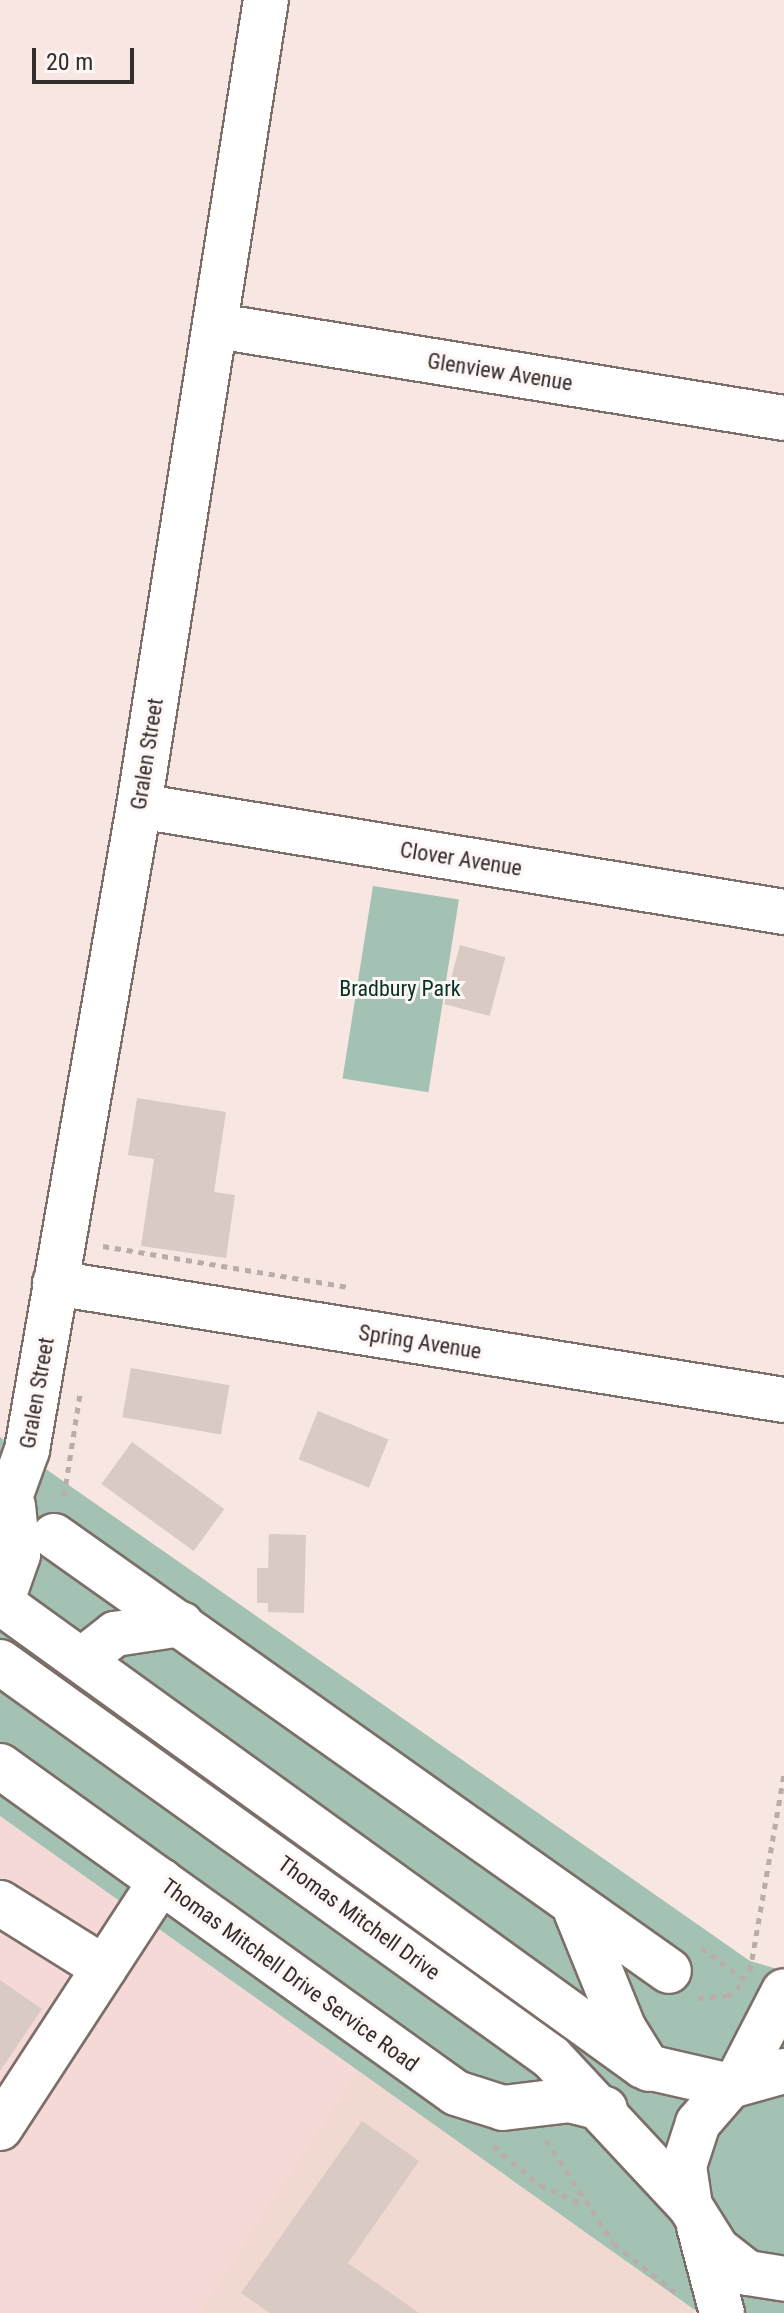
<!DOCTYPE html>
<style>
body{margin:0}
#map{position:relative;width:784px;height:2313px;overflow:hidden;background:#f7e6e1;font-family:"Roboto Condensed",sans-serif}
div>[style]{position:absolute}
.commercial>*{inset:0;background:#f4d9d7}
.built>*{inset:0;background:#f1d8d0}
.green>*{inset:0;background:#a4c2b4;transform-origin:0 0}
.building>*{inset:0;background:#dacac4;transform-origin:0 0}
.path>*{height:5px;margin-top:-2.5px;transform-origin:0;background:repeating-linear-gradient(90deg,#baada9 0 6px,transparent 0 12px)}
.roads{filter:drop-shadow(2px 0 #7c6e69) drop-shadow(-2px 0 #7c6e69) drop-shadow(0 2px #7c6e69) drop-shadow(0 -2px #7c6e69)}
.minor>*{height:44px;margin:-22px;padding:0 22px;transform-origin:22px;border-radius:22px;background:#fff}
.major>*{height:44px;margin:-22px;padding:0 22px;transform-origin:22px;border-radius:22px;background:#fff}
span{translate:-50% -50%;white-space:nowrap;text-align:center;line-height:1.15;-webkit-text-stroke:6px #fdf6f4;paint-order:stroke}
.street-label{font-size:22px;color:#332d2b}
.park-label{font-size:22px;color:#043223}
.scale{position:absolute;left:32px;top:48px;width:102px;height:36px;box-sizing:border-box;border:4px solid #332d2b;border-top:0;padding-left:10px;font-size:24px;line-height:28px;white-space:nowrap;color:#332d2b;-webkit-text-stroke:6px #fdf6f4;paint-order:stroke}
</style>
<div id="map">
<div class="commercial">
<div style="clip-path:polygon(0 1816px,358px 2070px,198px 2313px,0 2313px)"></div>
</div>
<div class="built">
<div style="clip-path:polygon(358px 2070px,694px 2310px,694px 2313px,198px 2313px)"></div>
</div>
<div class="green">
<div style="left:373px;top:886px;width:87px;height:195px;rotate:9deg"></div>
<div style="clip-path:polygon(0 1437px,750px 1961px,784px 1971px,784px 2313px,699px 2313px,0 1816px)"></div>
</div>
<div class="building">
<div style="left:460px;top:945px;width:47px;height:61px;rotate:15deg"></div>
<div style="clip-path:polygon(137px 1098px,226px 1112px,214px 1192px,235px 1195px,226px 1258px,141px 1246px,154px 1159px,128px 1155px)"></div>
<div style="left:131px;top:1368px;width:100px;height:50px;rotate:10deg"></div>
<div style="left:318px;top:1411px;width:76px;height:52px;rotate:22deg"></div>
<div style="left:132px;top:1442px;width:114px;height:52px;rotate:36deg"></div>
<div style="clip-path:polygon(269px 1534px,306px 1535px,304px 1613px,268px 1612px,268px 1603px,257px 1603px,257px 1568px,268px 1568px)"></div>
<div style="clip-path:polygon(0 1980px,42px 2009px,0 2071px)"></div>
<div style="clip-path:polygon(362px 2121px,419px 2161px,348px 2263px,419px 2313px,270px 2313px,241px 2293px)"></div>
</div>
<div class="path">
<div style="left:103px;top:1246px;width:247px;rotate:9.5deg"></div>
<div style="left:64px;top:1496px;width:103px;rotate:-81.1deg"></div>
<div style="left:701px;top:1948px;width:55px;rotate:35.4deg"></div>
<div style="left:750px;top:1971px;width:199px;rotate:-80.2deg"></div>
<div style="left:698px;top:1998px;width:29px;rotate:-4deg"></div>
<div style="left:727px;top:1996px;width:17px;rotate:-40deg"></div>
<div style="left:546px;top:2140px;width:124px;rotate:56.8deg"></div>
<div style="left:614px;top:2244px;width:78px;rotate:38.2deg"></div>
<div style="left:493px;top:2146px;width:61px;rotate:39.7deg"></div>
<div style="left:540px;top:2185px;width:45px;rotate:23.7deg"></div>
</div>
<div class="roads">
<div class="minor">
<div style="left:217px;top:326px;width:574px;rotate:9.22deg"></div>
<div style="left:139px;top:806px;width:654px;rotate:9.33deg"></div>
<div style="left:55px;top:1283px;width:738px;rotate:9.12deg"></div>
<div style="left:0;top:1525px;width:80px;rotate:-70.2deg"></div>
<div style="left:27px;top:1450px;width:654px;rotate:-80.13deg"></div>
<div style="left:139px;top:806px;width:816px;rotate:-81.05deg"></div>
<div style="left:54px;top:1536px;width:753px;rotate:35.27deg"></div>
<div style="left:0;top:1606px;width:54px;rotate:-70.6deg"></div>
<div style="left:18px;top:1555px;width:49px;rotate:-95.8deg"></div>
<div style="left:83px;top:1659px;width:41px;rotate:-38deg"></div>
<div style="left:115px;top:1634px;width:67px;rotate:-8.6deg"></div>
<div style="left:0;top:1766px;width:561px;rotate:35.64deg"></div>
<div style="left:456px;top:2093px;width:49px;rotate:17.7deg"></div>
<div style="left:503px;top:2108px;width:66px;rotate:-6.9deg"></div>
<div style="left:569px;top:2100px;width:37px;rotate:14deg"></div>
<div style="left:0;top:1903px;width:123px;rotate:32deg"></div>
<div style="left:576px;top:1911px;width:127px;rotate:67.9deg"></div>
<div style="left:624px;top:2029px;width:47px;rotate:58deg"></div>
<div style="left:737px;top:2082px;width:102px;rotate:-62.7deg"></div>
<div style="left:0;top:2128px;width:295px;rotate:-56.9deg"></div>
<div style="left:699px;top:2226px;width:90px;rotate:75.2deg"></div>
</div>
<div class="major">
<div style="left:0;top:1602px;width:793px;rotate:35.81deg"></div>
<div style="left:643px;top:2066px;width:89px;rotate:12.9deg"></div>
<div style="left:0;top:1662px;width:678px;rotate:35.64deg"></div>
<div style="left:551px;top:2057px;width:204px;rotate:47deg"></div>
<div style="left:784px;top:2071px;width:56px;rotate:164.5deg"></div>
<div style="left:730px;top:2086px;width:49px;rotate:130.9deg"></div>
<div style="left:698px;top:2123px;width:45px;rotate:108deg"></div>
<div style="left:684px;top:2166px;width:40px;rotate:81.5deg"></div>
<div style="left:690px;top:2206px;width:51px;rotate:57.9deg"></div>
<div style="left:717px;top:2249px;width:39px;rotate:38deg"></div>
<div style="left:748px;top:2273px;width:36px;rotate:9deg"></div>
</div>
</div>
<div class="street-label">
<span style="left:500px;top:372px;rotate:9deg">Glenview Avenue</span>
<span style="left:147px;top:754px;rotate:-81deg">Gralen Street</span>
<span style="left:461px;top:859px;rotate:9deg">Clover Avenue</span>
<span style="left:420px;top:1342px;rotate:9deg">Spring Avenue</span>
<span style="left:37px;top:1393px;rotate:-80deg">Gralen Street</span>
<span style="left:359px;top:1918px;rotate:36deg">Thomas Mitchell Drive</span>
<span style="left:290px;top:1975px;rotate:36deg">Thomas Mitchell Drive Service Road</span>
</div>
<div class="park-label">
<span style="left:400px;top:989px">Bradbury Park</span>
</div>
<div class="scale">20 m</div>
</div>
